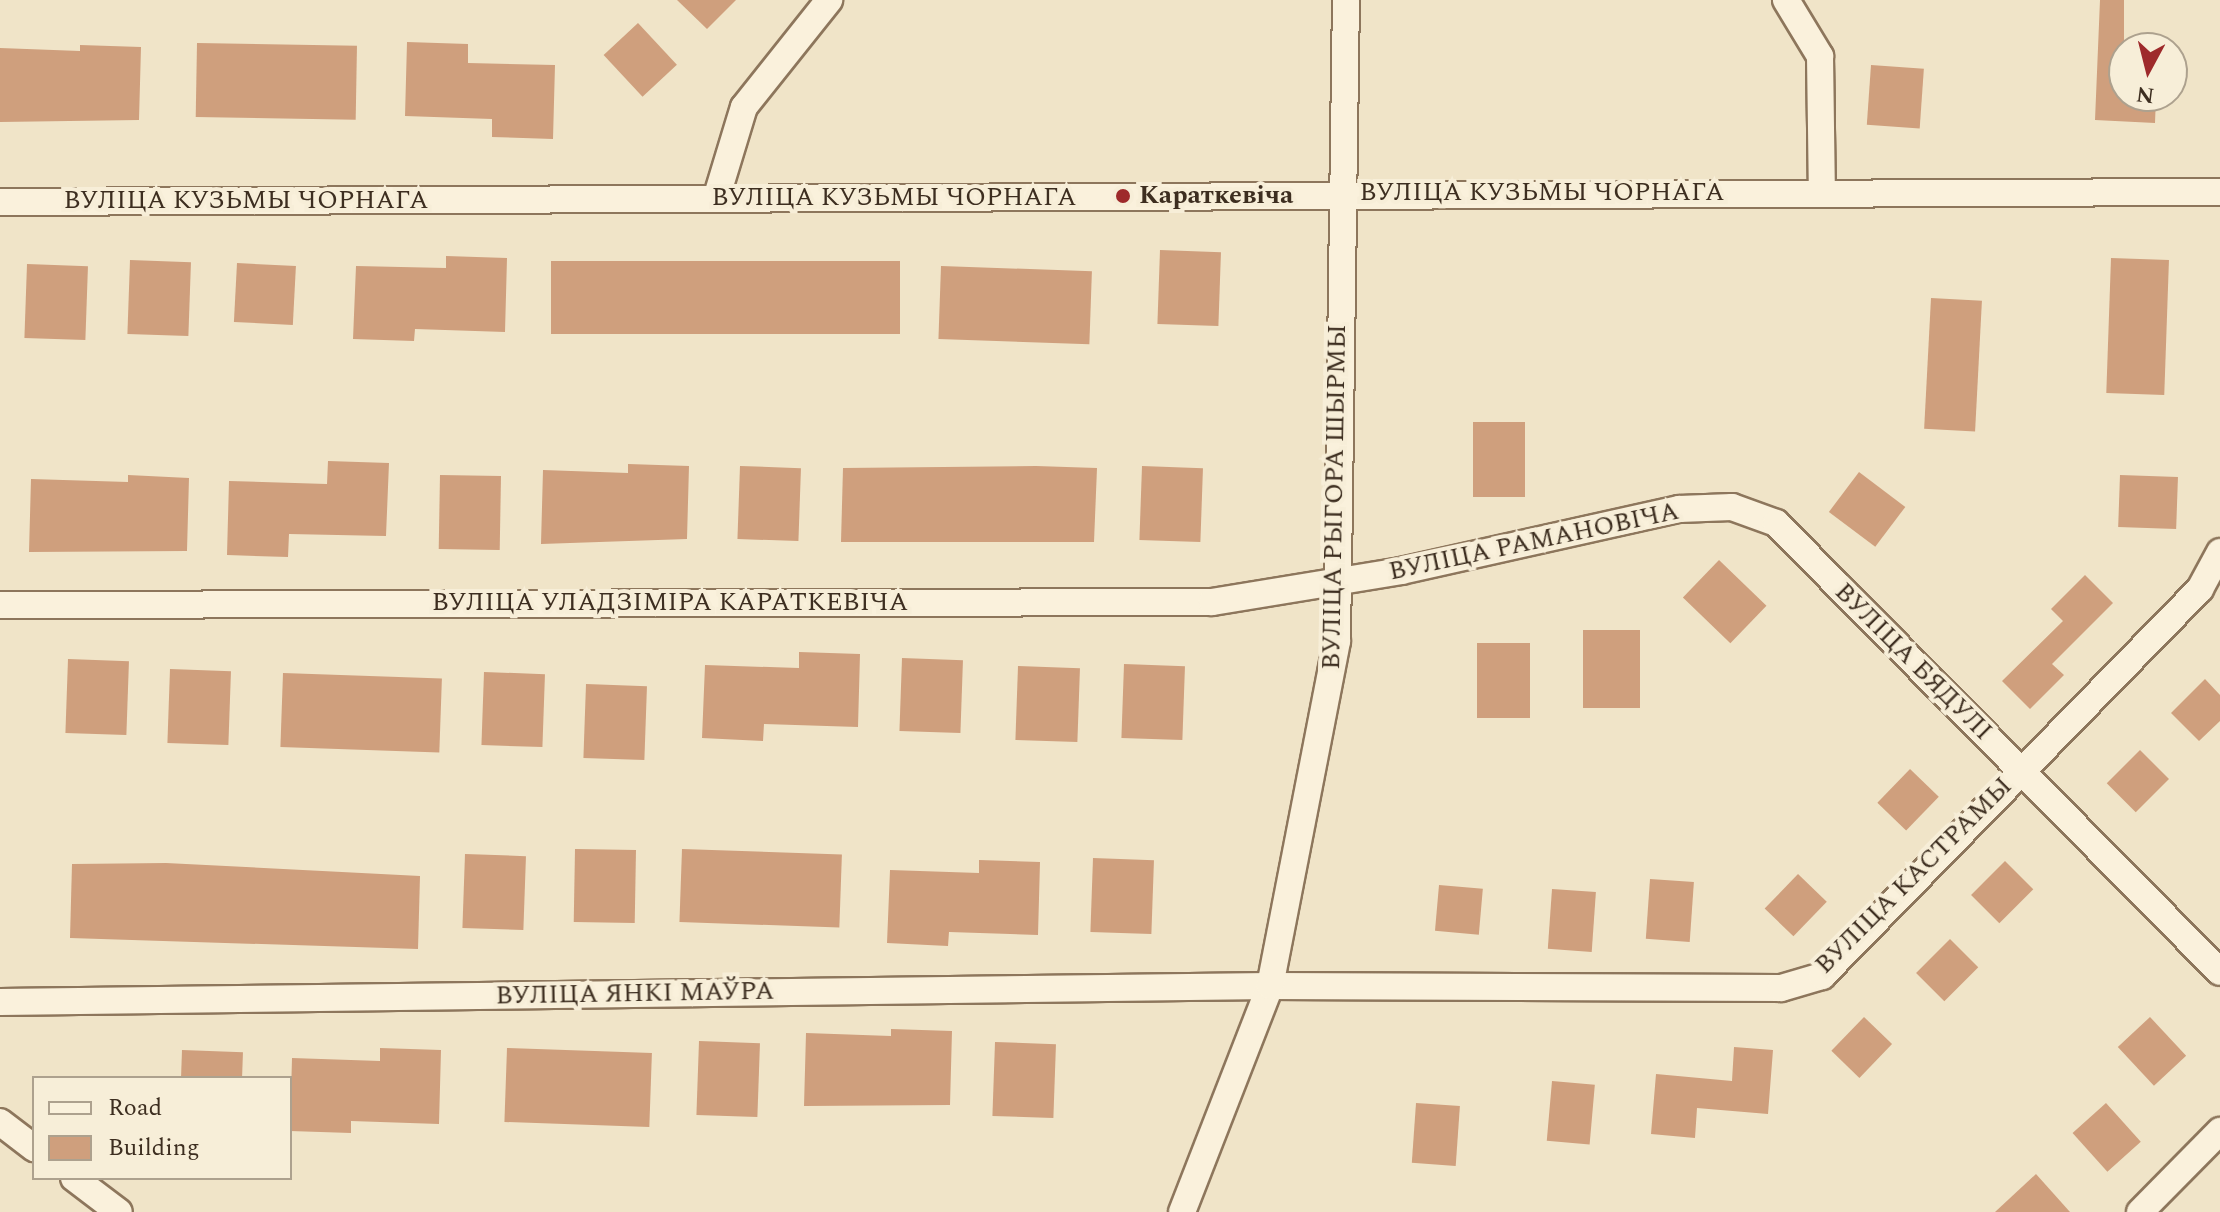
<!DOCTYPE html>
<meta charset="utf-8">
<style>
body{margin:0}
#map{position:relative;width:2220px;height:1212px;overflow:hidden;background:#f0e4c8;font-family:Spectral,serif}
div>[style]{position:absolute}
.building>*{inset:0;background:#cf9f7d;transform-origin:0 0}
.roads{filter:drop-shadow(2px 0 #8d765c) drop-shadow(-2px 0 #8d765c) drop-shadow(0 2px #8d765c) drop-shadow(0 -2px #8d765c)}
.minor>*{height:26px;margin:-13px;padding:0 13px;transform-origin:13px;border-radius:13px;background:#faf1dc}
.dots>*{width:22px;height:22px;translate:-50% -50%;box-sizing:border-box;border:4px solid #f7eed8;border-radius:50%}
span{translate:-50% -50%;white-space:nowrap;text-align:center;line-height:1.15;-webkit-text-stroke:8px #f7eed8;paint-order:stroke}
.street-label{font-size:26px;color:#3d2e20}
.poi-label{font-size:26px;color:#3d2e20;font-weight:700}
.left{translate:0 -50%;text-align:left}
.legend{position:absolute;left:32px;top:1076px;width:260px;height:104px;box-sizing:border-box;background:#f7eed8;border:2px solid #ada18e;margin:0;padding:10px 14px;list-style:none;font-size:24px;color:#3d2e20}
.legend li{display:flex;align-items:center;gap:16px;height:40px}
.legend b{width:40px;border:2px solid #ada18e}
.north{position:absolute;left:2108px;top:32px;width:80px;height:80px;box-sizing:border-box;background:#f7eed8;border:2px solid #ada18e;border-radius:50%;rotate:187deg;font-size:22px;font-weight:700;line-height:32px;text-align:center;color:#3d2e20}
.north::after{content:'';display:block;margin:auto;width:28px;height:36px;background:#9e2a2b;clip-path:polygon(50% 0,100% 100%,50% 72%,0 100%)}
</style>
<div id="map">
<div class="building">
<div style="clip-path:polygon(677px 0,736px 0,707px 29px)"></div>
<div style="clip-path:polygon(2100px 0,2124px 0,2124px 96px,2156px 96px,2155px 123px,2095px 120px)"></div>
<div style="left:638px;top:23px;width:57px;height:47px;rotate:47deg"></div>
<div style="clip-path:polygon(407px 42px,468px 44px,468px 63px,555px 65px,553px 139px,492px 137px,492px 119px,405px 116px)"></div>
<div style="left:197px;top:43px;width:160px;height:74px;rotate:1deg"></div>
<div style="clip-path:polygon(80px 45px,141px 47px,139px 120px,0 122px,0 48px,80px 51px)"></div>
<div style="left:1871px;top:65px;width:53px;height:60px;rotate:4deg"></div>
<div style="left:1160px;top:250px;width:61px;height:74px;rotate:2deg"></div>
<div style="clip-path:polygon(446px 256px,507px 258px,505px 332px,415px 329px,414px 341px,353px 339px,356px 266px,446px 268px)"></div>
<div style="left:2111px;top:258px;width:58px;height:135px;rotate:2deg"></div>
<div style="left:130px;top:260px;width:61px;height:74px;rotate:2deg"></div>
<div style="left:551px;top:261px;width:349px;height:73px"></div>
<div style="left:237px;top:263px;width:59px;height:59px;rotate:3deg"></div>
<div style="left:27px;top:264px;width:61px;height:74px;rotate:2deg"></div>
<div style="left:941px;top:266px;width:151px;height:73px;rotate:2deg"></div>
<div style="left:1931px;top:298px;width:51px;height:131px;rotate:3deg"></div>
<div style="left:1473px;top:422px;width:52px;height:75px"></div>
<div style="clip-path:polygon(328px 461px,389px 463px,386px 536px,289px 534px,288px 557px,227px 555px,229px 481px,327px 484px)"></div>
<div style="clip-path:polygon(628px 464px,689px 466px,687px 539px,541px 544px,543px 470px,628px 473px)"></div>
<div style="left:740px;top:466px;width:61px;height:73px;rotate:2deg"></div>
<div style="clip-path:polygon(1036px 466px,1097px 468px,1094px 542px,841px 542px,843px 468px)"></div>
<div style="left:1142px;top:466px;width:61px;height:74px;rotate:2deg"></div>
<div style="left:1859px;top:472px;width:58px;height:50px;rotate:37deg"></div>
<div style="clip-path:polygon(128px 475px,189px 478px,187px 551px,29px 552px,31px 479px,128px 482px)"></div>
<div style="left:440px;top:475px;width:61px;height:74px;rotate:1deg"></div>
<div style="left:2120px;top:475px;width:58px;height:52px;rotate:2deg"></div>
<div style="left:1719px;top:560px;width:66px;height:52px;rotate:44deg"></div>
<div style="clip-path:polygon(2085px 575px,2113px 603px,2052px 664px,2064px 675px,2030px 709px,2002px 681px,2063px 621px,2051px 609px)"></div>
<div style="left:1583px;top:630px;width:57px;height:78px"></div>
<div style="left:1477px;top:643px;width:53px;height:75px"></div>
<div style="clip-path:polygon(799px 652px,860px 654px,858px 727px,764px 724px,763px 741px,702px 738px,705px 665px,799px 668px)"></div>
<div style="left:902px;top:658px;width:61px;height:73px;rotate:2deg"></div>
<div style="left:68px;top:659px;width:61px;height:74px;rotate:2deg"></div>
<div style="left:1124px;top:664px;width:61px;height:74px;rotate:2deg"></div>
<div style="left:1018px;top:666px;width:62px;height:74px;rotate:2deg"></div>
<div style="left:170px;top:669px;width:61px;height:74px;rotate:2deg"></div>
<div style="left:484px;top:672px;width:61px;height:73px;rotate:2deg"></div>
<div style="left:283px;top:673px;width:159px;height:74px;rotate:2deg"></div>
<div style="clip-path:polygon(2205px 679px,2220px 695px,2220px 721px,2199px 741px,2171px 713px)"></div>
<div style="left:586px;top:684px;width:61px;height:74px;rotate:2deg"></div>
<div style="left:2140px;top:750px;width:41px;height:47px;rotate:45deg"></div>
<div style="left:1910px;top:769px;width:40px;height:47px;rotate:44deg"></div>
<div style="left:575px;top:849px;width:61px;height:73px;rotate:1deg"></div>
<div style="left:682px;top:849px;width:160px;height:73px;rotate:2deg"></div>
<div style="left:465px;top:854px;width:61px;height:74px;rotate:2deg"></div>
<div style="left:1093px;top:858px;width:61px;height:74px;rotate:2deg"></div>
<div style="clip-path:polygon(979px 860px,1040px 862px,1038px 935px,949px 932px,948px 946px,887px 943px,890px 870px,979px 873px)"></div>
<div style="left:2005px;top:861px;width:40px;height:48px;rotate:45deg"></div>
<div style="clip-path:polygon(166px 863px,420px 876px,418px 949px,70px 938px,72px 864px)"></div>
<div style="left:1798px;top:874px;width:40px;height:48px;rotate:44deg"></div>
<div style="left:1650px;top:879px;width:44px;height:60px;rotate:4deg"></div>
<div style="left:1439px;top:885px;width:44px;height:46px;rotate:5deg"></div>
<div style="left:1552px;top:889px;width:44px;height:60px;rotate:4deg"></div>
<div style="left:1950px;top:939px;width:40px;height:48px;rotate:45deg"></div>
<div style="left:1864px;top:1017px;width:39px;height:47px;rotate:44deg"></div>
<div style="left:2150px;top:1017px;width:53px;height:44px;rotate:47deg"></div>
<div style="clip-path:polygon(891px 1029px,952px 1031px,950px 1105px,804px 1106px,806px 1033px,891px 1036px)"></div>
<div style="left:699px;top:1041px;width:61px;height:74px;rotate:2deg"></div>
<div style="left:995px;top:1042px;width:61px;height:74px;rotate:2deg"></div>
<div style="clip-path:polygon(1734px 1047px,1773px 1050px,1768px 1114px,1697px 1108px,1695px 1138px,1651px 1134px,1656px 1074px,1732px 1081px)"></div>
<div style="clip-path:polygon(380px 1048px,441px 1050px,439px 1124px,351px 1121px,351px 1133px,290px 1131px,292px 1058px,380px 1061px)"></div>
<div style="left:507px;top:1048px;width:145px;height:74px;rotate:2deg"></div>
<div style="left:182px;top:1050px;width:61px;height:28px;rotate:2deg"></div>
<div style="left:1552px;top:1081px;width:43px;height:60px;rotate:5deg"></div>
<div style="left:1416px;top:1103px;width:44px;height:60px;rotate:4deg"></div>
<div style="left:2106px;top:1103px;width:52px;height:45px;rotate:48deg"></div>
<div style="clip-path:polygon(2036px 1174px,2070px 1212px,1995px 1212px)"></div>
</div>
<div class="roads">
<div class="minor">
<div style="left:1786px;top:0;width:66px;rotate:58.7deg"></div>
<div style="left:1820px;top:56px;width:137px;rotate:89.2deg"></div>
<div style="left:716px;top:199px;width:96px;rotate:-73.1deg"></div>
<div style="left:744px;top:107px;width:137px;rotate:-51.5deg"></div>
<div style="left:0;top:202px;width:2220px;rotate:-0.26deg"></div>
<div style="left:0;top:605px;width:1212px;rotate:-0.14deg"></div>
<div style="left:1212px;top:602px;width:192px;rotate:-9.3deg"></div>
<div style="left:1401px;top:571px;width:285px;rotate:-12.6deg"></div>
<div style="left:1679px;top:509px;width:53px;rotate:-2.2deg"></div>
<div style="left:1732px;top:507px;width:47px;rotate:20deg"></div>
<div style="left:1776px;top:523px;width:631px;rotate:45.32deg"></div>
<div style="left:0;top:1002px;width:1270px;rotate:-0.72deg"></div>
<div style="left:1270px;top:986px;width:511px;rotate:0.22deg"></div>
<div style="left:1781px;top:988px;width:43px;rotate:-16.3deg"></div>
<div style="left:1822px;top:976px;width:541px;rotate:-45.67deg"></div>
<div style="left:2200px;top:589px;width:42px;rotate:-61.6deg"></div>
<div style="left:0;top:1122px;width:43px;rotate:37.4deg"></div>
<div style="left:74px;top:1178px;width:56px;rotate:37.1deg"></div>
<div style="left:1182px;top:1212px;width:243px;rotate:-68.7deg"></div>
<div style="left:1270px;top:986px;width:351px;rotate:-79deg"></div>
<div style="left:1337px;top:641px;width:641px;rotate:-89.2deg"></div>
<div style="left:2140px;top:1212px;width:114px;rotate:-45.4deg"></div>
</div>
</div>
<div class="dots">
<div style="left:1123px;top:196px;background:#9e2a2b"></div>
</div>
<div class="street-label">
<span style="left:1542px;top:193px">ВУЛІЦА КУЗЬМЫ ЧОРНАГА</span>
<span style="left:894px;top:198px">ВУЛІЦА КУЗЬМЫ ЧОРНАГА</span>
<span style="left:246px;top:201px">ВУЛІЦА КУЗЬМЫ ЧОРНАГА</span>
<span style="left:1335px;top:497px;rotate:-89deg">ВУЛІЦА РЫГОРА ШЫРМЫ</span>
<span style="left:1534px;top:542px;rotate:-12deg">ВУЛІЦА РАМАНОВІЧА</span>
<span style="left:670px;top:603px">ВУЛІЦА УЛАДЗІМІРА КАРАТКЕВІЧА</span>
<span style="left:1913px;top:662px;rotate:45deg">ВУЛІЦА БЯДУЛІ</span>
<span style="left:1914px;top:876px;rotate:-45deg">ВУЛІЦА КАСТРАМЫ</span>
<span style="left:635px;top:994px;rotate:-1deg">ВУЛІЦА ЯНКІ МАЎРА</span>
</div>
<div class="poi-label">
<span class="left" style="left:1139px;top:196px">Караткевіча</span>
</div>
<ul class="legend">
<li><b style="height:10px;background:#faf1dc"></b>Road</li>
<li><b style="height:22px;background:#cf9f7d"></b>Building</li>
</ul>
<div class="north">N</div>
</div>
